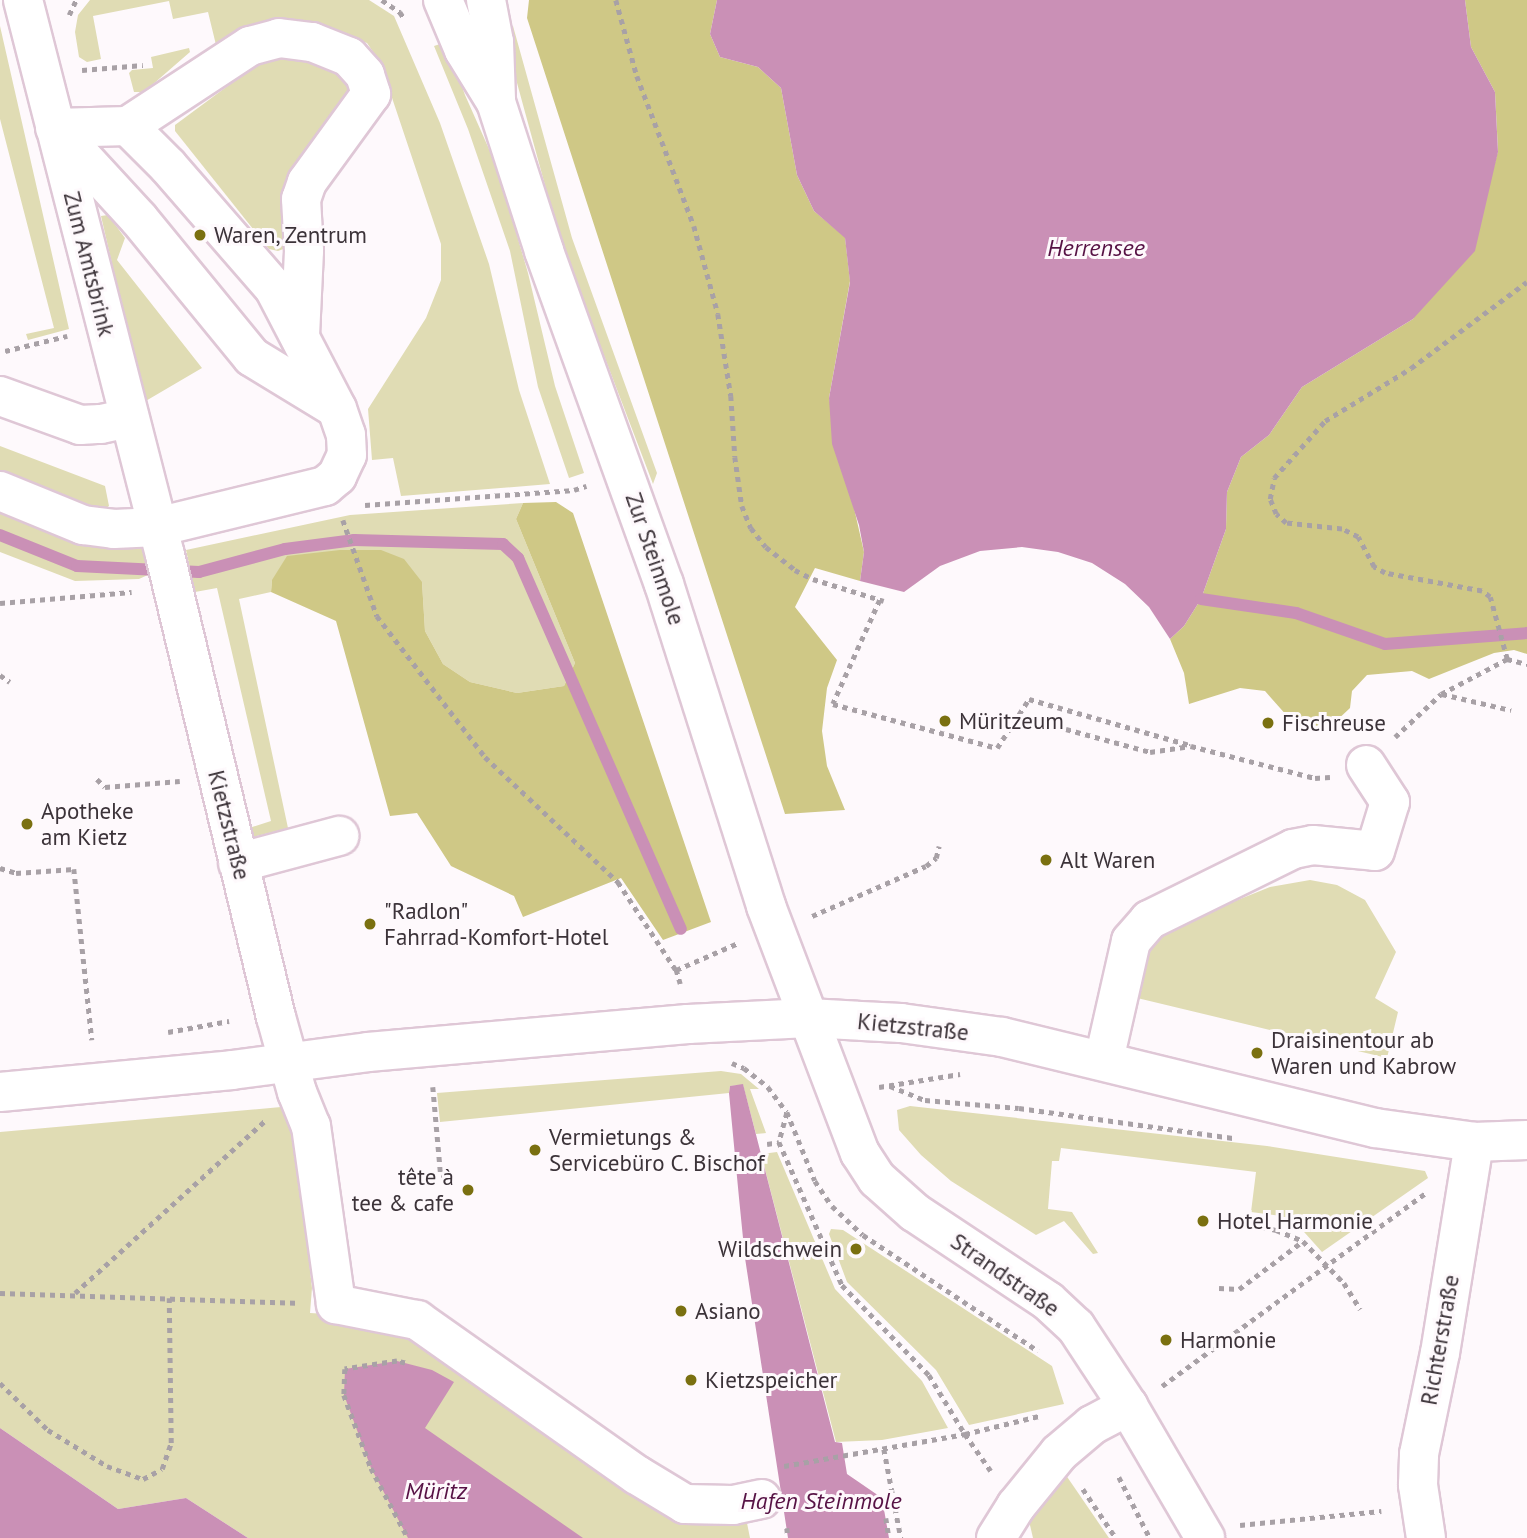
<!DOCTYPE html>
<meta charset="utf-8">
<style>
body{margin:0}
#map{position:relative;width:1527px;height:1538px;overflow:hidden;background:#fef9fc;font-family:"PT Sans",sans-serif}
div>[style]{position:absolute}
.green>*{inset:0;background:#e0dcb4}
.forest>*{inset:0;background:#cfc886}
.water>*{inset:0;background:#ca90b6}
.stream>*{height:12px;margin:-6px;padding:0 6px;transform-origin:6px;border-radius:6px;background:#ca90b6}
.path>*{height:4.5px;margin-top:-2.25px;transform-origin:0;background:repeating-linear-gradient(90deg,#a8a1a6 0 5px,transparent 0 10px)}
.roads{filter:drop-shadow(2px 0 #dfc7d6) drop-shadow(-2px 0 #dfc7d6) drop-shadow(0 2px #dfc7d6) drop-shadow(0 -2px #dfc7d6)}
.minor>*{height:38px;margin:-19px;padding:0 19px;transform-origin:19px;border-radius:19px;background:#fff}
.dots>*{width:19px;height:19px;translate:-50% -50%;box-sizing:border-box;border:4px solid #fef9fc;border-radius:50%}
span{translate:-50% -50%;white-space:nowrap;text-align:center;line-height:1.15;-webkit-text-stroke:6px #fef9fc;paint-order:stroke}
.poi-label{font-size:23px;color:#3c3339}
.left{translate:0 -50%;text-align:left}
.right{translate:-100% -50%;text-align:right}
.street-label{font-size:23px;color:#3c3339}
.water-label{font-size:24px;color:#571245;font-style:italic}
</style>
<div id="map">
<div class="green">
<div style="clip-path:polygon(90px 0,369px 0,394px 16px,440px 123px,489px 264px,519px 390px,550px 484px,401px 496px,393px 458px,372px 460px,368px 409px,426px 318px,441px 280px,441px 244px,380px 62px,367px 43px,296px 20px,263px 22px,216px 45px,208px 12px,173px 19px,169px 1px,93px 16px,101px 59px,87px 62px,79px 57px,75px 32px,78px 15px)"></div>
<div style="clip-path:polygon(0 26px,69px 329px,28px 340px,26px 334px,54px 328px,0 119px)"></div>
<div style="clip-path:polygon(513px 26px,572px 238px,657px 473px,653px 484px,560px 240px,502px 28px)"></div>
<div style="clip-path:polygon(446px 42px,465px 95px,497px 167px,528px 273px,555px 386px,584px 473px,569px 478px,538px 387px,510px 251px,468px 129px,434px 46px)"></div>
<div style="clip-path:polygon(189px 48px,190px 52px,144px 92px,134px 92px,129px 73px,132px 70px,153px 68px,151px 57px)"></div>
<div style="clip-path:polygon(281px 55px,309px 57px,332px 66px,348px 85px,349px 99px,286px 248px,278px 251px,269px 249px,175px 131px,175px 125px,260px 62px)"></div>
<div style="clip-path:polygon(108px 215px,125px 238px,117px 260px,202px 368px,144px 402px,101px 216px)"></div>
<div style="clip-path:polygon(0 446px,105px 486px,109px 506px,102px 511px,0 477px)"></div>
<div style="clip-path:polygon(523px 503px,516px 519px,575px 663px,564px 686px,517px 693px,470px 682px,443px 664px,425px 631px,422px 582px,272px 580px,271px 592px,239px 599px,288px 828px,242px 840px,240px 831px,271px 821px,217px 588px,195px 592px,186px 550px,350px 515px)"></div>
<div style="clip-path:polygon(0 505px,142px 540px,150px 574px,139px 579px,75px 581px,0 552px)"></div>
<div style="clip-path:polygon(1310px 880px,1337px 885px,1365px 900px,1396px 952px,1375px 998px,1398px 1012px,1387px 1058px,1133px 997px,1143px 952px,1158px 932px,1270px 887px)"></div>
<div style="clip-path:polygon(721px 1071px,741px 1074px,759px 1089px,750px 1089px,766px 1133px,756px 1134px,743px 1085px,730px 1086px,729px 1093px,440px 1122px,437px 1093px)"></div>
<div style="clip-path:polygon(292px 1106px,312px 1288px,310px 1313px,345px 1315px,411px 1327px,746px 1518px,750px 1538px,248px 1538px,186px 1498px,118px 1509px,0 1428px,0 1132px)"></div>
<div style="clip-path:polygon(910px 1106px,1267px 1146px,1425px 1171px,1428px 1178px,1322px 1252px,1296px 1223px,1281px 1216px,1251px 1212px,1256px 1172px,1061px 1148px,1059px 1161px,1052px 1161px,1048px 1209px,1072px 1212px,1098px 1253px,1093px 1254px,1064px 1221px,1036px 1235px,951px 1181px,921px 1155px,899px 1130px,897px 1110px)"></div>
<div style="clip-path:polygon(777px 1152px,835px 1289px,922px 1381px,948px 1428px,882px 1440px,836px 1442px,761px 1154px)"></div>
<div style="clip-path:polygon(831px 1229px,843px 1230px,1052px 1366px,1064px 1404px,969px 1425px,936px 1370px,847px 1282px,829px 1234px)"></div>
<div style="clip-path:polygon(1059px 1465px,1109px 1538px,1033px 1538px,1026px 1508px)"></div>
</div>
<div class="forest">
<div style="clip-path:polygon(529px 0,717px 0,710px 34px,720px 57px,758px 67px,781px 88px,797px 175px,814px 211px,845px 237px,850px 281px,829px 398px,864px 552px,860px 581px,815px 568px,795px 607px,837px 660px,827px 688px,822px 731px,827px 766px,845px 810px,785px 814px,527px 18px)"></div>
<div style="clip-path:polygon(1465px 0,1527px 0,1527px 654px,1514px 650px,1494px 653px,1429px 679px,1412px 671px,1367px 675px,1352px 691px,1350px 708px,1333px 724px,1313px 726px,1288px 717px,1265px 691px,1240px 688px,1189px 704px,1184px 673px,1170px 639px,1184px 626px,1201px 599px,1226px 529px,1227px 492px,1241px 457px,1269px 435px,1302px 387px,1413px 319px,1487px 193px,1498px 151px,1495px 92px,1471px 47px)"></div>
<div style="clip-path:polygon(556px 502px,573px 513px,711px 922px,663px 940px,621px 878px,523px 917px,514px 896px,451px 866px,417px 813px,390px 816px,336px 621px,271px 592px,272px 580px,287px 556px,340px 550px,381px 550px,404px 559px,422px 582px,425px 631px,443px 664px,470px 682px,517px 693px,564px 686px,575px 663px,516px 519px,523px 503px)"></div>
</div>
<div class="water">
<div style="clip-path:polygon(717px 0,1465px 0,1471px 47px,1495px 92px,1498px 152px,1475px 251px,1413px 319px,1302px 387px,1269px 435px,1241px 457px,1227px 492px,1226px 529px,1201px 599px,1184px 626px,1170px 639px,1149px 607px,1125px 584px,1092px 563px,1058px 552px,1022px 547px,980px 551px,940px 566px,904px 592px,860px 581px,864px 552px,859px 525px,832px 444px,829px 398px,850px 282px,845px 238px,814px 211px,797px 175px,781px 88px,758px 67px,720px 57px,710px 34px)"></div>
<div style="clip-path:polygon(743px 1084px,835px 1442px,842px 1443px,847px 1474px,882px 1498px,889px 1538px,788px 1538px,745px 1258px,739px 1198px,729px 1093px,730px 1086px)"></div>
<div style="clip-path:polygon(397px 1361px,432px 1370px,454px 1382px,425px 1428px,583px 1538px,408px 1538px,371px 1468px,344px 1395px,345px 1369px)"></div>
<div style="clip-path:polygon(0 1428px,118px 1509px,186px 1498px,248px 1538px,0 1538px)"></div>
</div>
<div class="stream">
<div style="left:0;top:535px;width:83px;rotate:21.9deg"></div>
<div style="left:77px;top:566px;width:122px;rotate:2.8deg"></div>
<div style="left:199px;top:572px;width:89px;rotate:-15deg"></div>
<div style="left:285px;top:549px;width:70px;rotate:-7.4deg"></div>
<div style="left:354px;top:540px;width:149px;rotate:1.5deg"></div>
<div style="left:503px;top:544px;width:21px;rotate:43deg"></div>
<div style="left:518px;top:558px;width:405px;rotate:66.3deg"></div>
<div style="left:1201px;top:599px;width:96px;rotate:8.4deg"></div>
<div style="left:1296px;top:613px;width:94px;rotate:19.2deg"></div>
<div style="left:1385px;top:644px;width:142px;rotate:-4.4deg"></div>
</div>
<div class="path">
<div style="left:382px;top:0;width:22px;rotate:34deg"></div>
<div style="left:400px;top:12px;width:9px;rotate:58deg"></div>
<div style="left:616px;top:0;width:79px;rotate:74.6deg"></div>
<div style="left:637px;top:76px;width:160px;rotate:69.2deg"></div>
<div style="left:694px;top:226px;width:91px;rotate:74.7deg"></div>
<div style="left:718px;top:314px;width:83px;rotate:81deg"></div>
<div style="left:731px;top:396px;width:61px;rotate:86.2deg"></div>
<div style="left:735px;top:457px;width:49px;rotate:81.9deg"></div>
<div style="left:742px;top:506px;width:24px;rotate:68deg"></div>
<div style="left:751px;top:528px;width:24px;rotate:52deg"></div>
<div style="left:766px;top:547px;width:37px;rotate:38deg"></div>
<div style="left:795px;top:570px;width:20px;rotate:27deg"></div>
<div style="left:813px;top:579px;width:74px;rotate:17.2deg"></div>
<div style="left:69px;top:15px;width:17px;rotate:-65deg"></div>
<div style="left:82px;top:70px;width:61px;rotate:-4.7deg"></div>
<div style="left:5px;top:351px;width:64px;rotate:-13.6deg"></div>
<div style="left:365px;top:505px;width:210px;rotate:-4.1deg"></div>
<div style="left:574px;top:490px;width:13px;rotate:-18deg"></div>
<div style="left:343px;top:520px;width:102px;rotate:70.5deg"></div>
<div style="left:377px;top:616px;width:178px;rotate:52.5deg"></div>
<div style="left:485px;top:757px;width:183px;rotate:43.2deg"></div>
<div style="left:618px;top:882px;width:105px;rotate:56.6deg"></div>
<div style="left:880px;top:600px;width:114px;rotate:114.3deg"></div>
<div style="left:833px;top:704px;width:170px;rotate:15deg"></div>
<div style="left:997px;top:748px;width:59px;rotate:-56.9deg"></div>
<div style="left:1029px;top:699px;width:166px;rotate:16deg"></div>
<div style="left:0;top:603px;width:132px;rotate:-4.8deg"></div>
<div style="left:1507px;top:659px;width:21px;rotate:14deg"></div>
<div style="left:0;top:675px;width:12px;rotate:35deg"></div>
<div style="left:1442px;top:694px;width:71px;rotate:13.1deg"></div>
<div style="left:1066px;top:729px;width:87px;rotate:15.3deg"></div>
<div style="left:1150px;top:752px;width:41px;rotate:-8.3deg"></div>
<div style="left:1191px;top:746px;width:128px;rotate:14.5deg"></div>
<div style="left:1315px;top:778px;width:15px;rotate:-4deg"></div>
<div style="left:1395px;top:737px;width:63px;rotate:-43.1deg"></div>
<div style="left:1441px;top:694px;width:75px;rotate:-27.9deg"></div>
<div style="left:1507px;top:659px;width:64px;rotate:-105.3deg"></div>
<div style="left:1490px;top:597px;width:10px;rotate:-143deg"></div>
<div style="left:1482px;top:591px;width:99px;rotate:-169.5deg"></div>
<div style="left:1385px;top:573px;width:13px;rotate:-151deg"></div>
<div style="left:1374px;top:567px;width:34px;rotate:-118deg"></div>
<div style="left:1358px;top:537px;width:18px;rotate:-153deg"></div>
<div style="left:1342px;top:529px;width:56px;rotate:-173.9deg"></div>
<div style="left:1286px;top:523px;width:13px;rotate:-138deg"></div>
<div style="left:1276px;top:514px;width:16px;rotate:-112deg"></div>
<div style="left:1270px;top:499px;width:21px;rotate:-79deg"></div>
<div style="left:1274px;top:478px;width:76px;rotate:-48.2deg"></div>
<div style="left:1325px;top:421px;width:101px;rotate:-31.6deg"></div>
<div style="left:1411px;top:368px;width:144px;rotate:-36.6deg"></div>
<div style="left:97px;top:779px;width:11px;rotate:45deg"></div>
<div style="left:105px;top:787px;width:75px;rotate:-4.6deg"></div>
<div style="left:0;top:868px;width:17px;rotate:17deg"></div>
<div style="left:16px;top:873px;width:58px;rotate:-3.9deg"></div>
<div style="left:74px;top:869px;width:172px;rotate:84deg"></div>
<div style="left:812px;top:916px;width:124px;rotate:-23.7deg"></div>
<div style="left:926px;top:866px;width:13px;rotate:-39deg"></div>
<div style="left:936px;top:858px;width:12px;rotate:-76deg"></div>
<div style="left:680px;top:984px;width:15px;rotate:-106deg"></div>
<div style="left:676px;top:970px;width:68px;rotate:-23.5deg"></div>
<div style="left:168px;top:1032px;width:62px;rotate:-10.2deg"></div>
<div style="left:732px;top:1063px;width:13px;rotate:23deg"></div>
<div style="left:744px;top:1068px;width:31px;rotate:38deg"></div>
<div style="left:768px;top:1087px;width:31px;rotate:53deg"></div>
<div style="left:787px;top:1112px;width:74px;rotate:67.9deg"></div>
<div style="left:815px;top:1181px;width:30px;rotate:56deg"></div>
<div style="left:832px;top:1206px;width:42px;rotate:43.1deg"></div>
<div style="left:863px;top:1235px;width:210px;rotate:33.5deg"></div>
<div style="left:890px;top:1086px;width:38px;rotate:22deg"></div>
<div style="left:925px;top:1100px;width:94px;rotate:4.9deg"></div>
<div style="left:1019px;top:1108px;width:216px;rotate:8deg"></div>
<div style="left:433px;top:1087px;width:89px;rotate:84.9deg"></div>
<div style="left:441px;top:1176px;width:4px;rotate:-14deg"></div>
<div style="left:879px;top:1087px;width:82px;rotate:-9.1deg"></div>
<div style="left:787px;top:1113px;width:30px;rotate:105deg"></div>
<div style="left:779px;top:1142px;width:156px;rotate:66.2deg"></div>
<div style="left:842px;top:1285px;width:125px;rotate:46deg"></div>
<div style="left:929px;top:1375px;width:69px;rotate:58.6deg"></div>
<div style="left:965px;top:1434px;width:76px;rotate:-13.7deg"></div>
<div style="left:767px;top:1144px;width:12px;rotate:-9deg"></div>
<div style="left:1263px;top:1227px;width:13px;rotate:13deg"></div>
<div style="left:1276px;top:1230px;width:29px;rotate:22deg"></div>
<div style="left:1303px;top:1241px;width:59px;rotate:45.7deg"></div>
<div style="left:1344px;top:1283px;width:31px;rotate:58deg"></div>
<div style="left:1219px;top:1288px;width:20px;rotate:3deg"></div>
<div style="left:1239px;top:1289px;width:80px;rotate:-36.9deg"></div>
<div style="left:0;top:1293px;width:296px;rotate:1.9deg"></div>
<div style="left:75px;top:1293px;width:258px;rotate:-42.2deg"></div>
<div style="left:405px;top:1363px;width:8px;rotate:-166deg"></div>
<div style="left:397px;top:1361px;width:53px;rotate:171.3deg"></div>
<div style="left:345px;top:1369px;width:26px;rotate:92deg"></div>
<div style="left:344px;top:1395px;width:78px;rotate:69.7deg"></div>
<div style="left:371px;top:1468px;width:79px;rotate:62.1deg"></div>
<div style="left:0;top:1383px;width:67px;rotate:44.4deg"></div>
<div style="left:48px;top:1430px;width:69px;rotate:31.4deg"></div>
<div style="left:107px;top:1466px;width:38px;rotate:20deg"></div>
<div style="left:143px;top:1479px;width:21px;rotate:-28deg"></div>
<div style="left:162px;top:1469px;width:28px;rotate:-71deg"></div>
<div style="left:171px;top:1443px;width:145px;rotate:-90.8deg"></div>
<div style="left:1162px;top:1386px;width:327px;rotate:-36.2deg"></div>
<div style="left:884px;top:1449px;width:91px;rotate:79.2deg"></div>
<div style="left:784px;top:1466px;width:184px;rotate:-10deg"></div>
<div style="left:965px;top:1434px;width:45px;rotate:54.9deg"></div>
<div style="left:1119px;top:1477px;width:68px;rotate:63.1deg"></div>
<div style="left:1083px;top:1489px;width:59px;rotate:56deg"></div>
<div style="left:886px;top:1518px;width:20px;rotate:81deg"></div>
<div style="left:1240px;top:1525px;width:142px;rotate:-5.7deg"></div>
<div style="left:787px;top:1528px;width:10px;rotate:84deg"></div>
</div>
<div class="roads">
<div class="minor">
<div style="left:23px;top:0;width:573px;rotate:75.65deg"></div>
<div style="left:165px;top:555px;width:475px;rotate:76.5deg"></div>
<div style="left:276px;top:1017px;width:78px;rotate:74.4deg"></div>
<div style="left:297px;top:1092px;width:37px;rotate:68deg"></div>
<div style="left:311px;top:1126px;width:180px;rotate:82deg"></div>
<div style="left:336px;top:1304px;width:83px;rotate:11.2deg"></div>
<div style="left:417px;top:1320px;width:269px;rotate:35.2deg"></div>
<div style="left:637px;top:1475px;width:56px;rotate:31.1deg"></div>
<div style="left:685px;top:1504px;width:48px;rotate:1.2deg"></div>
<div style="left:733px;top:1505px;width:29px;rotate:-12deg"></div>
<div style="left:443px;top:0;width:54px;rotate:67.2deg"></div>
<div style="left:464px;top:50px;width:61px;rotate:58.4deg"></div>
<div style="left:496px;top:102px;width:157px;rotate:72.1deg"></div>
<div style="left:544px;top:251px;width:354px;rotate:70.2deg"></div>
<div style="left:664px;top:584px;width:338px;rotate:72.4deg"></div>
<div style="left:766px;top:906px;width:264px;rotate:69.2deg"></div>
<div style="left:860px;top:1153px;width:31px;rotate:57deg"></div>
<div style="left:877px;top:1179px;width:50px;rotate:41.7deg"></div>
<div style="left:914px;top:1212px;width:161px;rotate:33.6deg"></div>
<div style="left:1048px;top:1301px;width:38px;rotate:43deg"></div>
<div style="left:1076px;top:1327px;width:95px;rotate:56.6deg"></div>
<div style="left:1128px;top:1406px;width:153px;rotate:59.7deg"></div>
<div style="left:486px;top:0;width:43px;rotate:79.2deg"></div>
<div style="left:494px;top:42px;width:58px;rotate:88deg"></div>
<div style="left:128px;top:126px;width:146px;rotate:-33.3deg"></div>
<div style="left:250px;top:46px;width:30px;rotate:-15deg"></div>
<div style="left:279px;top:38px;width:33px;rotate:7deg"></div>
<div style="left:312px;top:42px;width:40px;rotate:22deg"></div>
<div style="left:349px;top:57px;width:24px;rotate:48deg"></div>
<div style="left:365px;top:75px;width:20px;rotate:72deg"></div>
<div style="left:371px;top:94px;width:109px;rotate:126deg"></div>
<div style="left:307px;top:182px;width:18px;rotate:109deg"></div>
<div style="left:301px;top:199px;width:52px;rotate:86.7deg"></div>
<div style="left:304px;top:251px;width:86px;rotate:92.7deg"></div>
<div style="left:59px;top:132px;width:118px;rotate:47.4deg"></div>
<div style="left:139px;top:219px;width:178px;rotate:50.7deg"></div>
<div style="left:252px;top:357px;width:98px;rotate:31.3deg"></div>
<div style="left:0;top:396px;width:85px;rotate:19.9deg"></div>
<div style="left:80px;top:425px;width:21px;rotate:-3deg"></div>
<div style="left:101px;top:424px;width:29px;rotate:-12deg"></div>
<div style="left:0;top:491px;width:90px;rotate:22.3deg"></div>
<div style="left:83px;top:525px;width:31px;rotate:7deg"></div>
<div style="left:114px;top:529px;width:43px;rotate:-2.7deg"></div>
<div style="left:157px;top:527px;width:173px;rotate:-13.7deg"></div>
<div style="left:325px;top:486px;width:16px;rotate:-40deg"></div>
<div style="left:337px;top:476px;width:23px;rotate:-65deg"></div>
<div style="left:347px;top:455px;width:20px;rotate:-93deg"></div>
<div style="left:346px;top:435px;width:28px;rotate:-109deg"></div>
<div style="left:337px;top:409px;width:136px;rotate:-117.5deg"></div>
<div style="left:274px;top:288px;width:162px;rotate:-131deg"></div>
<div style="left:168px;top:166px;width:57px;rotate:-135deg"></div>
<div style="left:128px;top:126px;width:73px;rotate:178.4deg"></div>
<div style="left:238px;top:863px;width:105px;rotate:-15deg"></div>
<div style="left:1104px;top:1060px;width:122px;rotate:-77.2deg"></div>
<div style="left:1131px;top:941px;width:28px;rotate:-49deg"></div>
<div style="left:1149px;top:920px;width:161px;rotate:-26.2deg"></div>
<div style="left:1293px;top:849px;width:20px;rotate:-11deg"></div>
<div style="left:1313px;top:845px;width:62px;rotate:5.5deg"></div>
<div style="left:1375px;top:851px;width:51px;rotate:-73deg"></div>
<div style="left:1390px;top:802px;width:44px;rotate:-123deg"></div>
<div style="left:0;top:1092px;width:233px;rotate:-5.4deg"></div>
<div style="left:232px;top:1070px;width:137px;rotate:-7.5deg"></div>
<div style="left:368px;top:1052px;width:321px;rotate:-5deg"></div>
<div style="left:688px;top:1024px;width:120px;rotate:-2.9deg"></div>
<div style="left:808px;top:1018px;width:93px;rotate:3.1deg"></div>
<div style="left:901px;top:1023px;width:102px;rotate:7.9deg"></div>
<div style="left:1002px;top:1037px;width:384px;rotate:13.7deg"></div>
<div style="left:1375px;top:1128px;width:100px;rotate:8deg"></div>
<div style="left:1474px;top:1142px;width:53px;rotate:-2.2deg"></div>
<div style="left:996px;top:1538px;width:38px;rotate:-58deg"></div>
<div style="left:1016px;top:1506px;width:68px;rotate:-50.9deg"></div>
<div style="left:1059px;top:1453px;width:43px;rotate:-40.3deg"></div>
<div style="left:1092px;top:1425px;width:41px;rotate:-27.8deg"></div>
<div style="left:1426px;top:1538px;width:54px;rotate:-98.6deg"></div>
<div style="left:1418px;top:1485px;width:31px;rotate:-88deg"></div>
<div style="left:1419px;top:1454px;width:103px;rotate:-78.3deg"></div>
<div style="left:1440px;top:1353px;width:214px;rotate:-80.8deg"></div>
</div>
</div>
<div class="dots">
<div style="left:200px;top:235px;background:#7a7010"></div>
<div style="left:945px;top:721px;background:#7a7010"></div>
<div style="left:1268px;top:723px;background:#7a7010"></div>
<div style="left:27px;top:824px;background:#7a7010"></div>
<div style="left:1046px;top:860px;background:#7a7010"></div>
<div style="left:370px;top:924px;background:#7a7010"></div>
<div style="left:1257px;top:1053px;background:#7a7010"></div>
<div style="left:535px;top:1150px;background:#7a7010"></div>
<div style="left:468px;top:1190px;background:#7a7010"></div>
<div style="left:1203px;top:1221px;background:#7a7010"></div>
<div style="left:856px;top:1249px;background:#7a7010"></div>
<div style="left:681px;top:1311px;background:#7a7010"></div>
<div style="left:1166px;top:1340px;background:#7a7010"></div>
<div style="left:691px;top:1380px;background:#7a7010"></div>
</div>
<div class="poi-label">
<span class="left" style="left:214px;top:235px">Waren, Zentrum</span>
<span class="left" style="left:959px;top:721px">Müritzeum</span>
<span class="left" style="left:1282px;top:723px">Fischreuse</span>
<span class="left" style="left:41px;top:824px">Apotheke<br>am Kietz</span>
<span class="left" style="left:1060px;top:860px">Alt Waren</span>
<span class="left" style="left:384px;top:924px">"Radlon"<br>Fahrrad-Komfort-Hotel</span>
<span class="left" style="left:1271px;top:1053px">Draisinentour ab<br>Waren und Kabrow</span>
<span class="left" style="left:549px;top:1150px">Vermietungs &amp;<br>Servicebüro C. Bischof</span>
<span class="right" style="left:454px;top:1190px">tête à<br>tee &amp; cafe</span>
<span class="left" style="left:1217px;top:1221px">Hotel Harmonie</span>
<span class="right" style="left:842px;top:1249px">Wildschwein</span>
<span class="left" style="left:695px;top:1311px">Asiano</span>
<span class="left" style="left:1180px;top:1340px">Harmonie</span>
<span class="left" style="left:705px;top:1380px">Kietzspeicher</span>
</div>
<div class="street-label">
<span style="left:89px;top:264px;rotate:76deg">Zum Amtsbrink</span>
<span style="left:655px;top:559px;rotate:71deg">Zur Steinmole</span>
<span style="left:229px;top:825px;rotate:76deg">Kietzstraße</span>
<span style="left:913px;top:1027px;rotate:6deg">Kietzstraße</span>
<span style="left:1005px;top:1275px;rotate:35deg">Strandstraße</span>
<span style="left:1440px;top:1340px;rotate:-80deg">Richterstraße</span>
</div>
<div class="water-label">
<span style="left:1096px;top:248px">Herrensee</span>
<span style="left:436px;top:1491px">Müritz</span>
<span style="left:821px;top:1501px">Hafen Steinmole</span>
</div>
</div>
